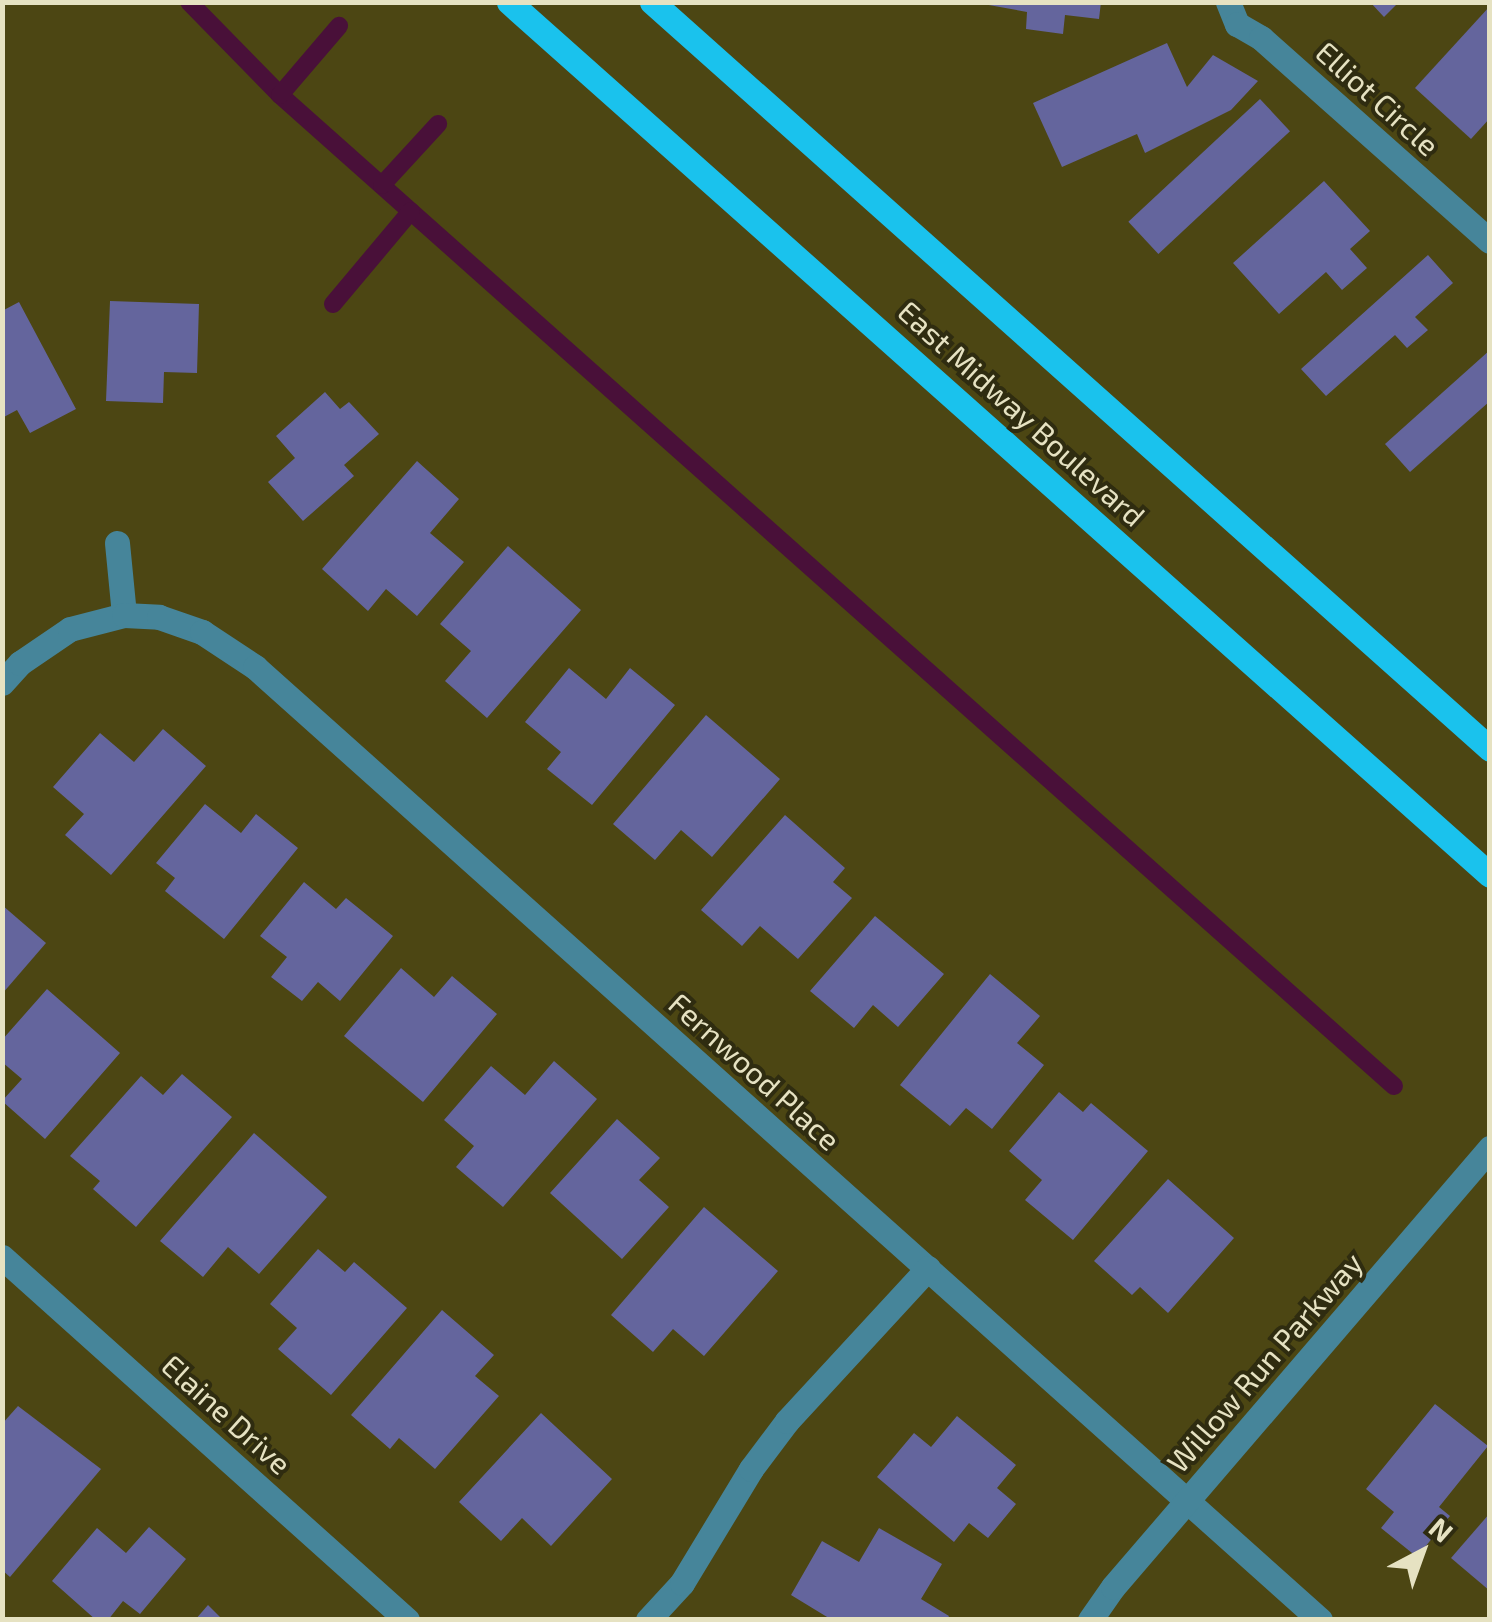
<!DOCTYPE html>
<style>
body{margin:0}
#map{position:relative;width:1492px;height:1622px;overflow:hidden;background:#4c4613;font-family:"Exo 2",sans-serif}
div>[style]{position:absolute}
.stream>*{height:18px;margin:-9px;padding:0 9px;transform-origin:9px;border-radius:9px;background:#491039}
.building>*{inset:0;background:#64659d;transform-origin:0 0}
.minor>*{height:25px;margin:-12.5px;padding:0 12.5px;transform-origin:12.5px;border-radius:12.5px;background:#46859a}
.major>*{height:25px;margin:-12.5px;padding:0 12.5px;transform-origin:12.5px;border-radius:12.5px;background:#1ac2ed}
span{translate:-50% -50%;white-space:nowrap;text-align:center;line-height:1.15;-webkit-text-stroke:8px #2f2c10;paint-order:stroke}
.street-label{font-size:30px;color:#e6e2c2}
.frame{position:absolute;inset:0;border:5px solid #e6e2c2;pointer-events:none}
.north{position:absolute;left:1372px;top:1502px;width:100px;height:100px;-webkit-text-stroke:8px #2f2c10;paint-order:stroke;rotate:41deg;font-size:28px;font-weight:700;line-height:40px;text-align:center;color:#e6e2c2}
.north::after{content:'';display:block;margin:auto;width:35px;height:45px;background:#e6e2c2;clip-path:polygon(50% 0,100% 100%,50% 72%,0 100%)}
</style>
<div id="map">
<div class="stream">
<div style="left:189px;top:2px;width:130px;rotate:45.6deg"></div>
<div style="left:280px;top:95px;width:1491px;rotate:41.66deg"></div>
<div style="left:280px;top:95px;width:91px;rotate:-49.5deg"></div>
<div style="left:382px;top:185px;width:83px;rotate:-47.4deg"></div>
<div style="left:333px;top:304px;width:121px;rotate:-50deg"></div>
</div>
<div class="building">
<div style="clip-path:polygon(972px 2px,1101px 2px,1099px 19px,1065px 15px,1063px 34px,1026px 29px,1027px 12px)"></div>
<div style="clip-path:polygon(1370px 2px,1399px 2px,1384px 17px)"></div>
<div style="clip-path:polygon(1490px 6px,1490px 118px,1471px 139px,1415px 88px)"></div>
<div style="clip-path:polygon(1167px 43px,1187px 87px,1213px 55px,1258px 81px,1231px 110px,1145px 153px,1137px 134px,1062px 167px,1033px 103px)"></div>
<div style="left:1260px;top:99px;width:44px;height:180px;rotate:47deg"></div>
<div style="clip-path:polygon(1324px 181px,1370px 231px,1350px 249px,1367px 268px,1342px 290px,1326px 272px,1279px 314px,1233px 263px)"></div>
<div style="clip-path:polygon(1428px 255px,1453px 283px,1415px 317px,1428px 330px,1407px 348px,1395px 335px,1326px 396px,1301px 369px)"></div>
<div style="clip-path:polygon(110px 301px,199px 304px,197px 373px,164px 372px,163px 403px,106px 401px)"></div>
<div style="clip-path:polygon(19px 302px,76px 409px,30px 433px,17px 410px,2px 418px,2px 311px)"></div>
<div style="clip-path:polygon(1490px 350px,1490px 401px,1410px 472px,1385px 444px)"></div>
<div style="clip-path:polygon(325px 392px,340px 409px,349px 402px,379px 434px,344px 465px,354px 476px,303px 521px,268px 482px,295px 458px,276px 436px)"></div>
<div style="clip-path:polygon(417px 461px,459px 499px,430px 533px,464px 562px,417px 616px,386px 589px,368px 611px,322px 569px)"></div>
<div style="clip-path:polygon(508px 546px,581px 610px,487px 718px,445px 681px,471px 651px,440px 624px)"></div>
<div style="clip-path:polygon(569px 668px,606px 699px,630px 668px,675px 705px,592px 805px,547px 769px,561px 752px,525px 722px)"></div>
<div style="clip-path:polygon(706px 715px,780px 779px,712px 857px,681px 830px,655px 860px,613px 824px)"></div>
<div style="clip-path:polygon(163px 729px,206px 766px,111px 875px,65px 835px,84px 814px,53px 787px,100px 733px,134px 762px)"></div>
<div style="clip-path:polygon(205px 804px,241px 833px,256px 814px,298px 848px,224px 939px,165px 891px,175px 878px,156px 863px)"></div>
<div style="clip-path:polygon(785px 815px,845px 868px,833px 882px,852px 898px,798px 959px,760px 926px,742px 946px,701px 910px)"></div>
<div style="clip-path:polygon(304px 882px,336px 909px,346px 898px,393px 936px,340px 1001px,318px 982px,302px 1001px,271px 977px,287px 957px,260px 936px)"></div>
<div style="clip-path:polygon(2px 905px,46px 943px,2px 994px)"></div>
<div style="clip-path:polygon(875px 916px,944px 974px,898px 1027px,873px 1005px,854px 1028px,810px 991px)"></div>
<div style="clip-path:polygon(401px 968px,434px 997px,452px 976px,497px 1014px,423px 1102px,344px 1036px)"></div>
<div style="clip-path:polygon(990px 974px,1040px 1016px,1017px 1043px,1044px 1065px,992px 1129px,966px 1108px,950px 1126px,900px 1085px)"></div>
<div style="clip-path:polygon(47px 989px,120px 1053px,45px 1139px,2px 1101px,22px 1079px,2px 1062px,2px 1040px)"></div>
<div style="clip-path:polygon(554px 1061px,597px 1099px,503px 1207px,456px 1167px,474px 1146px,444px 1120px,491px 1066px,525px 1095px)"></div>
<div style="clip-path:polygon(182px 1074px,232px 1117px,136px 1227px,93px 1189px,100px 1181px,70px 1156px,141px 1076px,163px 1095px)"></div>
<div style="clip-path:polygon(1059px 1092px,1083px 1112px,1091px 1103px,1148px 1151px,1073px 1240px,1025px 1200px,1042px 1180px,1009px 1151px)"></div>
<div style="clip-path:polygon(617px 1119px,660px 1158px,639px 1180px,669px 1207px,622px 1259px,550px 1193px)"></div>
<div style="clip-path:polygon(254px 1133px,327px 1197px,259px 1274px,228px 1247px,203px 1277px,160px 1241px)"></div>
<div style="clip-path:polygon(1168px 1179px,1234px 1238px,1168px 1313px,1140px 1287px,1132px 1295px,1094px 1261px)"></div>
<div style="clip-path:polygon(704px 1207px,778px 1271px,704px 1356px,673px 1329px,653px 1352px,611px 1315px)"></div>
<div style="clip-path:polygon(318px 1249px,345px 1272px,354px 1262px,407px 1308px,331px 1395px,278px 1349px,297px 1328px,270px 1304px)"></div>
<div style="clip-path:polygon(442px 1310px,494px 1355px,475px 1376px,499px 1396px,435px 1469px,399px 1438px,390px 1449px,351px 1415px)"></div>
<div style="clip-path:polygon(1435px 1404px,1488px 1446px,1439px 1507px,1450px 1516px,1417px 1557px,1381px 1528px,1394px 1512px,1366px 1489px)"></div>
<div style="clip-path:polygon(18px 1406px,101px 1469px,10px 1577px,2px 1570px,2px 1424px)"></div>
<div style="clip-path:polygon(541px 1413px,612px 1479px,551px 1546px,522px 1518px,501px 1541px,459px 1502px)"></div>
<div style="clip-path:polygon(957px 1416px,1016px 1465px,997px 1488px,1016px 1504px,988px 1538px,969px 1523px,954px 1542px,877px 1477px,914px 1433px,931px 1447px)"></div>
<div style="clip-path:polygon(1490px 1513px,1490px 1591px,1451px 1558px)"></div>
<div style="clip-path:polygon(149px 1527px,186px 1559px,140px 1614px,123px 1601px,108px 1620px,96px 1620px,52px 1581px,97px 1528px,126px 1553px)"></div>
<div style="clip-path:polygon(879px 1528px,942px 1564px,921px 1599px,949px 1616px,947px 1620px,832px 1620px,791px 1595px,822px 1541px,859px 1562px)"></div>
<div style="clip-path:polygon(208px 1605px,223px 1620px,195px 1620px)"></div>
</div>
<div class="minor">
<div style="left:1228px;top:2px;width:24px;rotate:68deg"></div>
<div style="left:1237px;top:24px;width:28px;rotate:30deg"></div>
<div style="left:1261px;top:38px;width:306px;rotate:41.6deg"></div>
<div style="left:117px;top:543px;width:72px;rotate:84.4deg"></div>
<div style="left:2px;top:683px;width:27px;rotate:-48deg"></div>
<div style="left:20px;top:663px;width:60px;rotate:-34.2deg"></div>
<div style="left:70px;top:629px;width:56px;rotate:-14.5deg"></div>
<div style="left:124px;top:615px;width:35px;rotate:3deg"></div>
<div style="left:159px;top:617px;width:46px;rotate:19.2deg"></div>
<div style="left:202px;top:632px;width:64px;rotate:33.4deg"></div>
<div style="left:255px;top:667px;width:1429px;rotate:41.82deg"></div>
<div style="left:2px;top:1257px;width:544px;rotate:41.87deg"></div>
<div style="left:648px;top:1620px;width:50px;rotate:-47.4deg"></div>
<div style="left:682px;top:1583px;width:133px;rotate:-58.8deg"></div>
<div style="left:751px;top:1469px;width:60px;rotate:-53.1deg"></div>
<div style="left:787px;top:1421px;width:208px;rotate:-47.3deg"></div>
<div style="left:1090px;top:1620px;width:40px;rotate:-55.1deg"></div>
<div style="left:1113px;top:1587px;width:579px;rotate:-49.35deg"></div>
</div>
<div class="major">
<div style="left:509px;top:2px;width:1313px;rotate:41.67deg"></div>
<div style="left:652px;top:2px;width:1123px;rotate:41.71deg"></div>
</div>
<div class="street-label">
<span style="left:1378px;top:98px;rotate:42deg">Elliot Circle</span>
<span style="left:1022px;top:413px;rotate:42deg">East Midway Boulevard</span>
<span style="left:755px;top:1071px;rotate:42deg">Fernwood Place</span>
<span style="left:1264px;top:1362px;rotate:-49deg">Willow Run Parkway</span>
<span style="left:227px;top:1414px;rotate:42deg">Elaine Drive</span>
</div>
<div class="frame"></div>
<div class="north">N</div>
</div>
